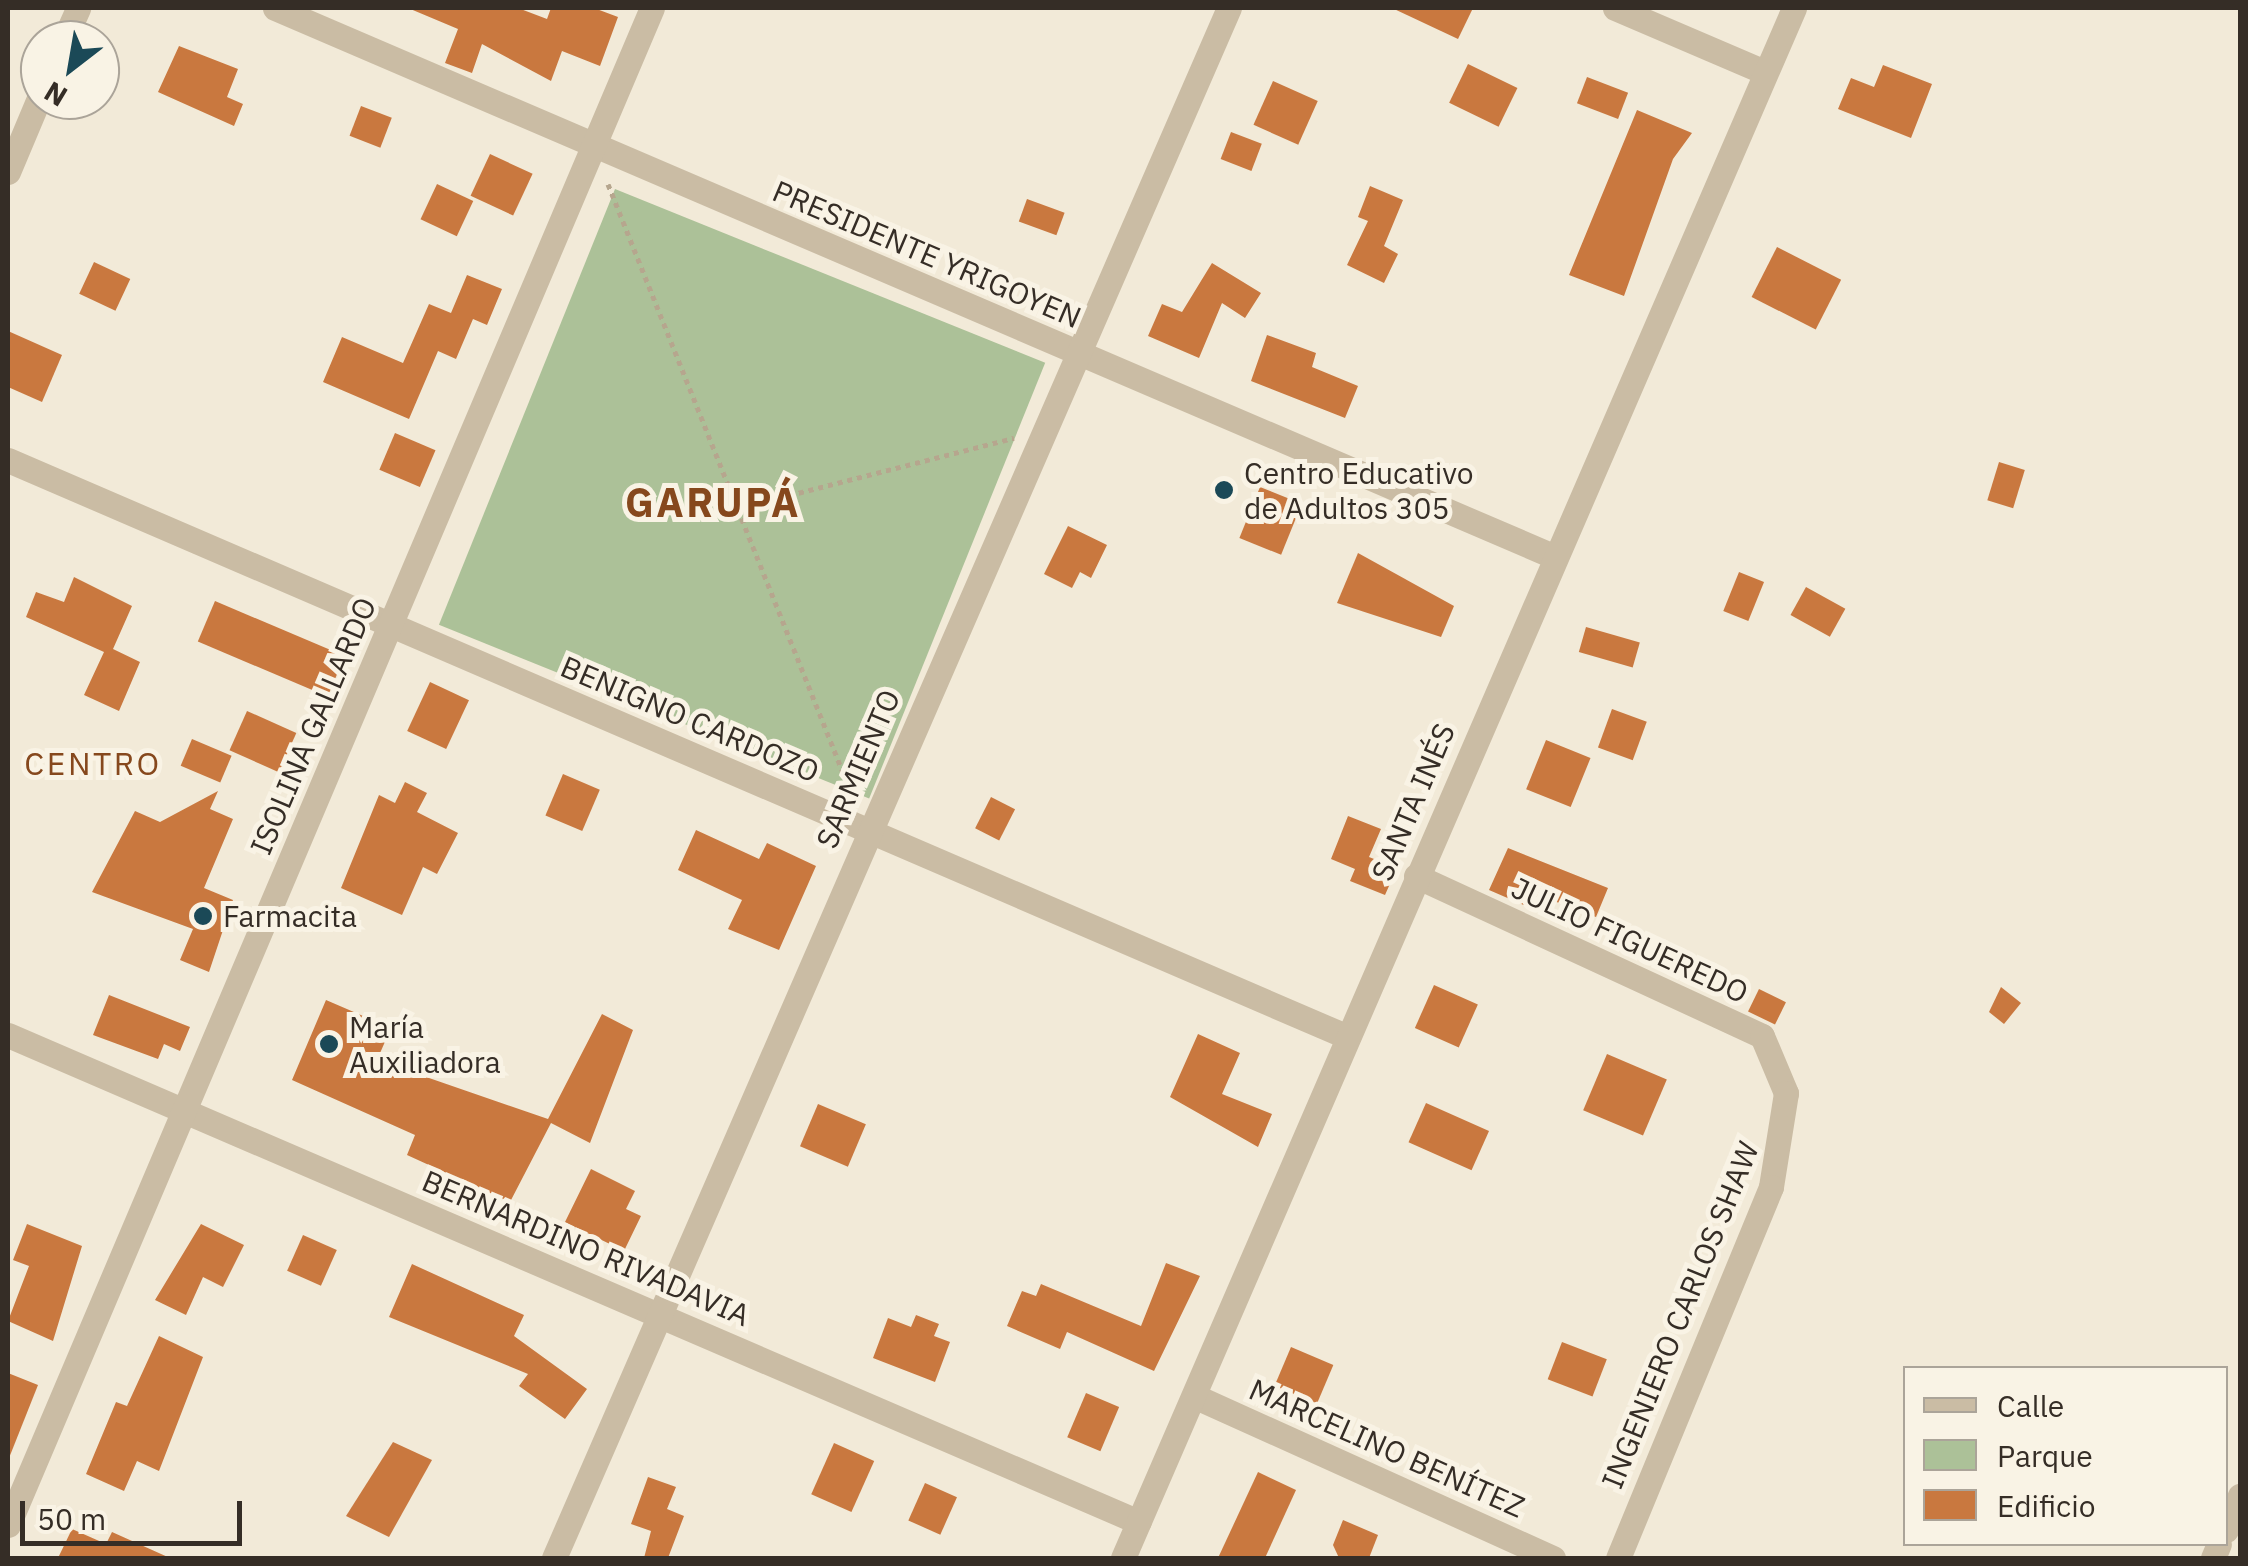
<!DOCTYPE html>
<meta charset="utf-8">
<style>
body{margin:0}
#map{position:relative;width:2248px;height:1566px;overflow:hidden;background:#f2ead8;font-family:"IBM Plex Sans",sans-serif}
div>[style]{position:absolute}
.green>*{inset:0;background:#acc198;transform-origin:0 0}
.building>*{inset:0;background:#c9783f;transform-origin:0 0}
.path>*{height:5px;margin-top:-2.5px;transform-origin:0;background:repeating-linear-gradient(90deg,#b6a68e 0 5px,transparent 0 10px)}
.minor>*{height:25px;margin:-12.5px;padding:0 12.5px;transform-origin:12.5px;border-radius:12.5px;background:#cabca4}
.dots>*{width:28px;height:28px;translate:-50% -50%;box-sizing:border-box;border:5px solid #f9f3e5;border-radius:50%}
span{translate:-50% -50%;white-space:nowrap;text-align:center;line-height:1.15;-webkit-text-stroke:10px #f9f3e5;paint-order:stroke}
.street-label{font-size:30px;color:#352d26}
.poi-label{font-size:30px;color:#352d26}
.left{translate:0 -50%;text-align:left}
.neighbourhood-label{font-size:32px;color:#86481d;letter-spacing:2.5px}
.district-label{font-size:40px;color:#86481d;font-weight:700;letter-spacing:2.5px}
.frame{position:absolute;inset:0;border:10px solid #352d26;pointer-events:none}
.legend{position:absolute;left:1903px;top:1366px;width:325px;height:180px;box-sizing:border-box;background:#f9f3e5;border:2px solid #aba499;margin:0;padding:12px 18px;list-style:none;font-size:30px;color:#352d26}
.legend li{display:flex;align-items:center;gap:20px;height:50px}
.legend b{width:50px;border:2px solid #aba499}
.north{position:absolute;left:20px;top:20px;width:100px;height:100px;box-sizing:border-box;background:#f9f3e5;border:2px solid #aba499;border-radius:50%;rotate:211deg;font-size:28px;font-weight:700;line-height:40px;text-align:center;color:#352d26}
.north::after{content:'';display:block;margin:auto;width:35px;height:45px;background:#1b4957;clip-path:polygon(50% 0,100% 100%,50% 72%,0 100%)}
.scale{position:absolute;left:20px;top:1501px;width:222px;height:45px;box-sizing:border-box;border:5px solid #352d26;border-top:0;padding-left:12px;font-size:30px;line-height:35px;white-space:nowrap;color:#352d26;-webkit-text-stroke:8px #f9f3e5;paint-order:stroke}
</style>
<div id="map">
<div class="green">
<div style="left:615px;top:189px;width:464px;height:470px;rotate:22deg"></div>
</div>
<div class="building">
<div style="clip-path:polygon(408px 8px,518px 8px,547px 19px,551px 8px,594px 8px,618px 17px,600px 66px,562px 51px,551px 81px,482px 44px,472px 73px,445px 63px,458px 29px)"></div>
<div style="clip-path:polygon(1392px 8px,1473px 8px,1458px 39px)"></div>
<div style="clip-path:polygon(179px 46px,238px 69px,227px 97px,243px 104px,234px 126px,158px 92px)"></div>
<div style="left:1468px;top:64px;width:55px;height:43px;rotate:26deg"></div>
<div style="clip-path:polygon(1883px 65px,1932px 84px,1911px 138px,1838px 109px,1851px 78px,1874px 87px)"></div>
<div style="left:1587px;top:77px;width:44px;height:28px;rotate:21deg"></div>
<div style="left:1273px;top:81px;width:49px;height:48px;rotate:24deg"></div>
<div style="left:361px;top:106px;width:33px;height:32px;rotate:21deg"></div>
<div style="clip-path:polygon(1637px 110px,1692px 133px,1673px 159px,1624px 296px,1569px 275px)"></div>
<div style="left:1231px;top:132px;width:33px;height:29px;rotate:21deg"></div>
<div style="left:490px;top:154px;width:47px;height:46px;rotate:25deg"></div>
<div style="left:437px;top:184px;width:40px;height:39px;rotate:25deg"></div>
<div style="clip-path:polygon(1370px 186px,1403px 200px,1384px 246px,1398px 254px,1384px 283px,1347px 265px,1368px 221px,1358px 217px)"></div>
<div style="left:1027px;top:199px;width:40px;height:24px;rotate:20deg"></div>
<div style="left:1777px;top:247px;width:72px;height:56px;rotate:27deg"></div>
<div style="left:94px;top:262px;width:40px;height:35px;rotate:25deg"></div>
<div style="clip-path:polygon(1212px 263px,1261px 293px,1245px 318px,1222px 303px,1199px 358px,1148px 336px,1162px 304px,1182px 312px)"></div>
<div style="clip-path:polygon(467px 275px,502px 289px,487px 325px,473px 319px,456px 359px,438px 351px,409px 419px,323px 382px,342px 337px,403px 363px,429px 304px,451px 313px)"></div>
<div style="clip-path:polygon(8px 331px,62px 355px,42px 402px,8px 387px)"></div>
<div style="clip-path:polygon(1267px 335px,1316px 353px,1312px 367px,1358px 386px,1345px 418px,1251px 381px)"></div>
<div style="left:395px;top:433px;width:44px;height:40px;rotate:23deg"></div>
<div style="left:1999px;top:462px;width:27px;height:40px;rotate:17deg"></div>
<div style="left:1260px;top:487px;width:45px;height:55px;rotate:22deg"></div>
<div style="clip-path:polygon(1068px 526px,1107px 545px,1091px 578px,1080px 572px,1072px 588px,1044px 574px)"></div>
<div style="clip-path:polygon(1358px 553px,1454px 606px,1441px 637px,1337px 603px)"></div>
<div style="left:1739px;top:572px;width:27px;height:42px;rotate:22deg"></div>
<div style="clip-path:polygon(74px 577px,132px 606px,113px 649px,140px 662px,119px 711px,84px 695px,104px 652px,26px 617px,36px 592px,64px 602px)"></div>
<div style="left:1806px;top:587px;width:45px;height:32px;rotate:29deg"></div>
<div style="left:215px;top:601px;width:141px;height:44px;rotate:23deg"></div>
<div style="left:1586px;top:627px;width:56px;height:26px;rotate:16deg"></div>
<div style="left:430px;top:682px;width:43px;height:54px;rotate:25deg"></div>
<div style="left:1612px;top:709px;width:37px;height:41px;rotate:20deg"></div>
<div style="left:247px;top:711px;width:54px;height:43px;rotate:24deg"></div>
<div style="left:192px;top:739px;width:43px;height:29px;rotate:23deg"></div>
<div style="left:1546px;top:740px;width:48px;height:53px;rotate:22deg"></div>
<div style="left:563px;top:774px;width:40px;height:45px;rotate:23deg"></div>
<div style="clip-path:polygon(405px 782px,427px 793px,417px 812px,458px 833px,437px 874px,423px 867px,402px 915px,341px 888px,379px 795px,395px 803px)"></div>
<div style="clip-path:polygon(218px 791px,210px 809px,233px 819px,204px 888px,233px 900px,209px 972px,180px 960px,193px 929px,92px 892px,135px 811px,160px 822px)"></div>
<div style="left:991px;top:797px;width:27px;height:35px;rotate:27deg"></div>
<div style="clip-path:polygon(1348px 816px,1381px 829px,1369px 857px,1397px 868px,1385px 895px,1350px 881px,1355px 869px,1331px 859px)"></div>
<div style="clip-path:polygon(696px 830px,759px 859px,767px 843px,816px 866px,779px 950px,728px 929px,742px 900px,678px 870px)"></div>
<div style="clip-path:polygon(1508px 848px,1608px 888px,1596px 917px,1546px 898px,1540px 912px,1489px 890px)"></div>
<div style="left:1434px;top:985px;width:48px;height:47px;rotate:24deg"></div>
<div style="clip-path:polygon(2001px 987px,2021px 1003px,2004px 1024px,1989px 1012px)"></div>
<div style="left:1759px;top:989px;width:30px;height:25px;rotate:26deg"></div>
<div style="clip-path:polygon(109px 995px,190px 1027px,180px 1051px,164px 1044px,158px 1059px,93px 1035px)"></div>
<div style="clip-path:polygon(326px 1000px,391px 1028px,377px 1060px,548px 1119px,602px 1014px,633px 1030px,590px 1143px,551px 1123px,510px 1202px,407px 1155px,415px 1135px,292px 1080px)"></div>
<div style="clip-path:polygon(1198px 1034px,1240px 1053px,1222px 1094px,1272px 1114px,1258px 1147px,1170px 1097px)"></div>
<div style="left:1607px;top:1054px;width:65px;height:61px;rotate:23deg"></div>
<div style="left:1426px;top:1103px;width:69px;height:43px;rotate:24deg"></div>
<div style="left:818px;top:1104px;width:52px;height:46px;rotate:23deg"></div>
<div style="clip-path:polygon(591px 1169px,635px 1191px,626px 1209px,641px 1216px,624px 1251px,565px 1222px)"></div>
<div style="clip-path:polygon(27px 1224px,82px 1246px,53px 1341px,8px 1321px,29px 1266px,13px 1260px)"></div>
<div style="clip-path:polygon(201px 1224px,244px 1245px,223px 1287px,203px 1277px,186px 1315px,155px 1300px)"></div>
<div style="left:303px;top:1235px;width:37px;height:39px;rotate:24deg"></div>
<div style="clip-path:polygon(1166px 1263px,1200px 1276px,1154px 1371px,1067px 1332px,1060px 1349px,1007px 1326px,1022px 1291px,1036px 1296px,1041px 1284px,1141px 1326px)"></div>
<div style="clip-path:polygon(412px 1264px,524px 1315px,514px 1336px,587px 1389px,565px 1419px,519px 1386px,528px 1374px,389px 1317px)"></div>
<div style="clip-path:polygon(916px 1315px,939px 1324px,934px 1336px,950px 1342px,935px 1382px,873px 1358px,888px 1318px,911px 1327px)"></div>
<div style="clip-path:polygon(159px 1336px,203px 1357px,159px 1471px,137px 1461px,124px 1491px,86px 1474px,116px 1402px,127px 1406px)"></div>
<div style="left:1562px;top:1342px;width:48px;height:40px;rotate:21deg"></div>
<div style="left:1291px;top:1347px;width:46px;height:42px;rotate:23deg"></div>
<div style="clip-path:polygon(8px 1373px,38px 1385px,9px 1458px,8px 1457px)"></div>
<div style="left:1086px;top:1393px;width:36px;height:48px;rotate:23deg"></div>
<div style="clip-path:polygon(393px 1442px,432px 1460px,389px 1537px,346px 1516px)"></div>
<div style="left:834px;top:1443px;width:44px;height:56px;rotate:24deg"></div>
<div style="clip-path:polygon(1258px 1472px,1296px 1490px,1265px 1558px,1218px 1558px)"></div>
<div style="clip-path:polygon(648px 1477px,676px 1487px,667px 1509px,684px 1516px,668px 1558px,644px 1558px,651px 1531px,631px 1524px)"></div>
<div style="left:925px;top:1483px;width:35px;height:41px;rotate:24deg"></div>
<div style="clip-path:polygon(1343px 1520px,1378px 1535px,1369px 1558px,1339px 1558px,1333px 1545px)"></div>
<div style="clip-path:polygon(72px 1529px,106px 1544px,112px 1532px,170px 1558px,58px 1558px)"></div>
</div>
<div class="path">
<div style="left:608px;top:184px;width:658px;rotate:68.23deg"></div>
<div style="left:731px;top:510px;width:292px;rotate:-14.3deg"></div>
</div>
<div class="minor">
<div style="left:275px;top:8px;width:1393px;rotate:23.21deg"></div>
<div style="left:1615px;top:8px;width:162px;rotate:23.2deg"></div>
<div style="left:64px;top:40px;width:35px;rotate:-66deg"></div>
<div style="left:8px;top:172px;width:82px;rotate:-67.2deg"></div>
<div style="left:8px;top:460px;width:1459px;rotate:23.3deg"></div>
<div style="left:1416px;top:876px;width:381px;rotate:24.8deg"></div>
<div style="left:1762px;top:1036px;width:62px;rotate:67.2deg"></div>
<div style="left:1786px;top:1093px;width:95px;rotate:99.1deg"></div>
<div style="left:1771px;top:1187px;width:401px;rotate:112.4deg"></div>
<div style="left:8px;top:1035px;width:1231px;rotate:23.3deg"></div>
<div style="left:1194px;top:1396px;width:394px;rotate:24.3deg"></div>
<div style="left:8px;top:1525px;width:1648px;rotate:-67deg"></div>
<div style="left:2226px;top:1530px;width:37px;rotate:-68deg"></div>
<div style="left:554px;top:1558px;width:1691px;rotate:-66.47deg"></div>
<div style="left:1123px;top:1558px;width:1689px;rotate:-66.59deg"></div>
<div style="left:2213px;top:1558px;width:15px;rotate:-67deg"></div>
</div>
<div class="dots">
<div style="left:1224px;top:490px;background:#1b4957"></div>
<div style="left:203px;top:916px;background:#1b4957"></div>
<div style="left:329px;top:1044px;background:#1b4957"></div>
</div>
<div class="street-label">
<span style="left:927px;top:254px;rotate:23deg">PRESIDENTE YRIGOYEN</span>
<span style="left:690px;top:719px;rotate:23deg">BENIGNO CARDOZO</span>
<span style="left:313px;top:726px;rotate:-67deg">ISOLINA GALLARDO</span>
<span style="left:858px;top:769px;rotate:-67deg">SARMIENTO</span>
<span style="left:1413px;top:802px;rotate:-67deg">SANTA INÉS</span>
<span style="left:1630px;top:940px;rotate:25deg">JULIO FIGUEREDO</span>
<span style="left:586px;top:1248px;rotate:23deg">BERNARDINO RIVADAVIA</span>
<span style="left:1680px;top:1315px;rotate:-68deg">INGENIERO CARLOS SHAW</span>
<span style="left:1387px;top:1448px;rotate:24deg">MARCELINO BENÍTEZ</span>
</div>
<div class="poi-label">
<span class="left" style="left:1244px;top:490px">Centro Educativo<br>de Adultos 305</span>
<span class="left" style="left:223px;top:916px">Farmacita</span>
<span class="left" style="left:349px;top:1044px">María<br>Auxiliadora</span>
</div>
<div class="neighbourhood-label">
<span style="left:93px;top:763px">CENTRO</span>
</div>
<div class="district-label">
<span style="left:713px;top:502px">GARUPÁ</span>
</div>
<div class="frame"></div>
<ul class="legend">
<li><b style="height:12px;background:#cabca4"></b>Calle</li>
<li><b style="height:28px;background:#acc198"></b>Parque</li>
<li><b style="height:28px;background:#c9783f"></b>Edificio</li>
</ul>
<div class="north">N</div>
<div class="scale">50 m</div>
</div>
